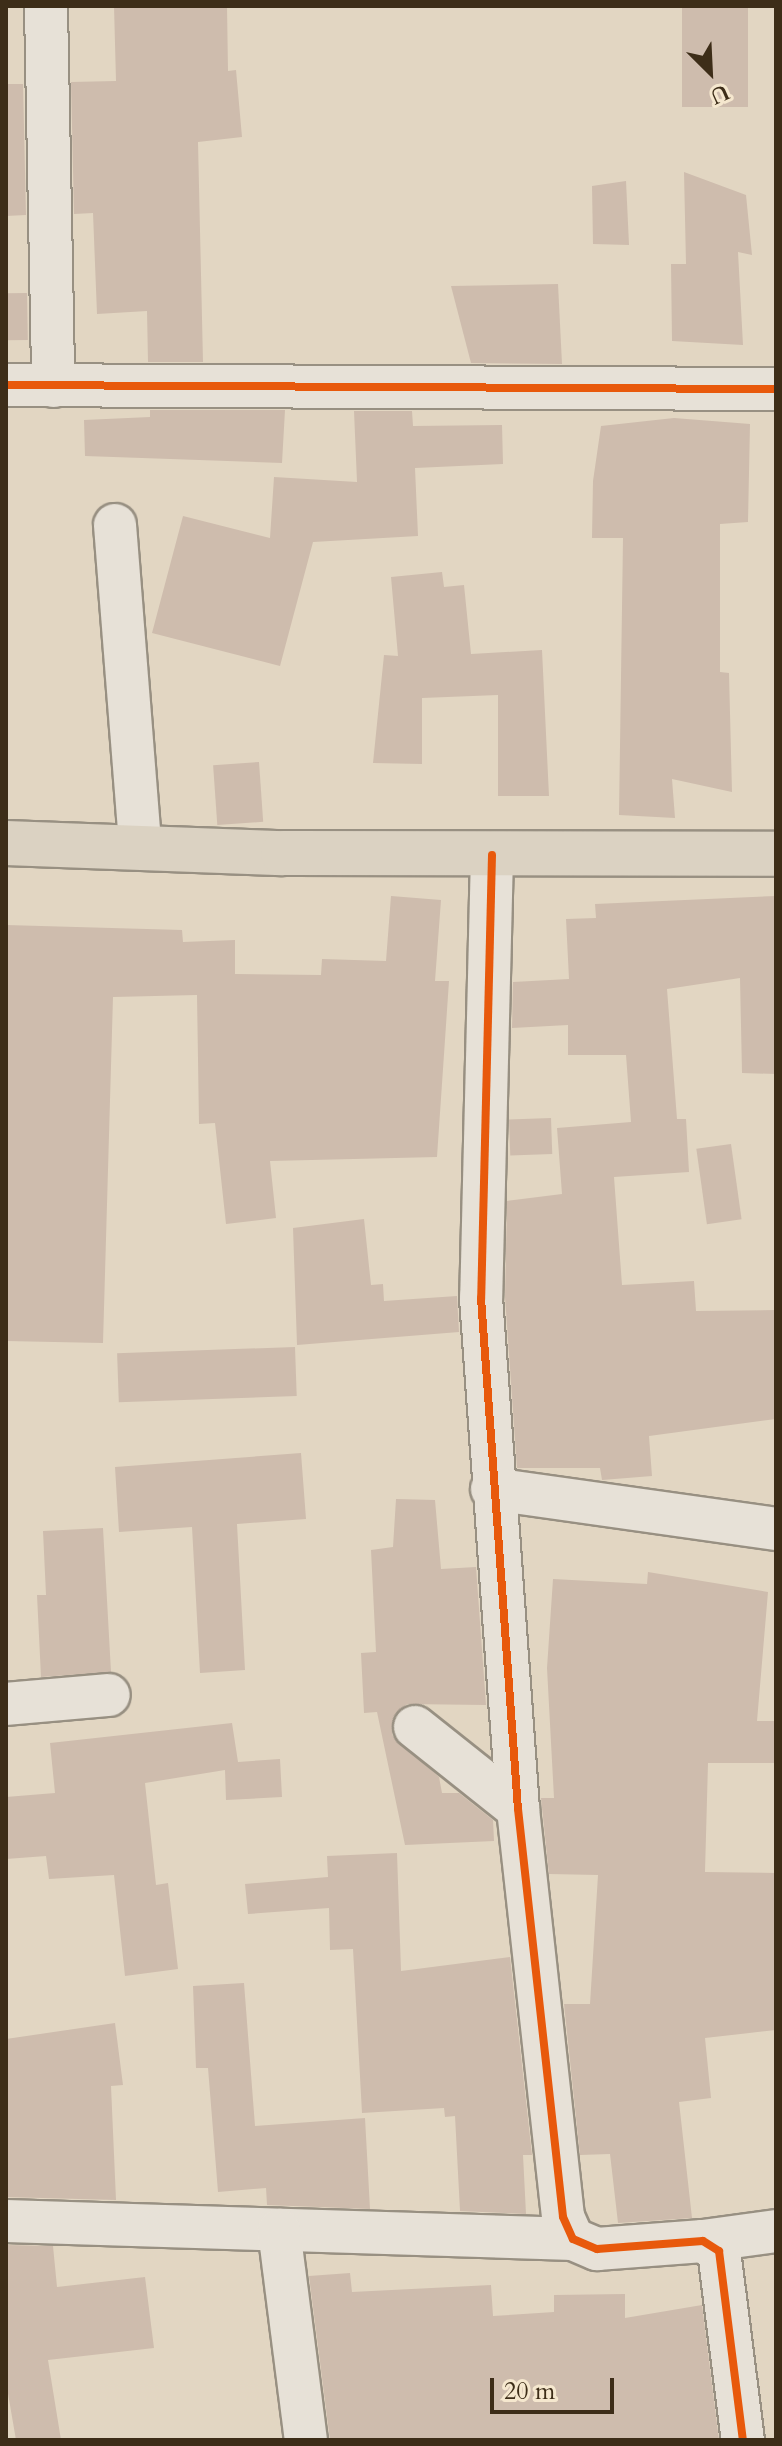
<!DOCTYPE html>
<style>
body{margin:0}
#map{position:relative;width:782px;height:2446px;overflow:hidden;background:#e2d6c2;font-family:Cardo,serif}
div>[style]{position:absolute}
.building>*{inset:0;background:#cebcad;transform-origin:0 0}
.roads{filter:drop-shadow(2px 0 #989082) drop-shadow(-2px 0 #989082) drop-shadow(0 2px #989082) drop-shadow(0 -2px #989082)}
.street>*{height:42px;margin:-21px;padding:0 21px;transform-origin:21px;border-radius:21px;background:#e7e1d7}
.primary>*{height:44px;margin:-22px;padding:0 22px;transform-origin:22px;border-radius:22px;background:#dbd2c2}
.cycleway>*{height:8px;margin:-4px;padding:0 4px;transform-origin:4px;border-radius:4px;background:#e8590c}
span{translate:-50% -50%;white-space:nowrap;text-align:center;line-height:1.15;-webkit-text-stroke:7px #f5e7ce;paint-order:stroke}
.frame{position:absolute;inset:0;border:8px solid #3d2d18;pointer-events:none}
.north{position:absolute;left:670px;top:32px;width:80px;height:80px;-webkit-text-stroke:6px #f5e7ce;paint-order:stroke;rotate:156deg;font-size:22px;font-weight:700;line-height:32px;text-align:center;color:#3d2d18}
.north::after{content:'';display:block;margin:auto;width:28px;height:36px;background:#3d2d18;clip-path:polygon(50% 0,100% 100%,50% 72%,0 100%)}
.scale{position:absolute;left:490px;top:2378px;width:124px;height:36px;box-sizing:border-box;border:4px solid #3d2d18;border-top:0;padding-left:10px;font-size:24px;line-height:28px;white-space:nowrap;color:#3d2d18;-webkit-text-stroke:6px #f5e7ce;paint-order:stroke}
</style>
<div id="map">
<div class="building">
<div style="clip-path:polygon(114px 6px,227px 6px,228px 71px,236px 70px,242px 137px,198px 142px,203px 362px,148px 362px,147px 311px,97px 314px,93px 213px,74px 214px,71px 82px,116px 81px)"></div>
<div style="left:682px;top:6px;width:66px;height:101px"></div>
<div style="clip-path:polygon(6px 84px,23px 84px,26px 215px,6px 216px)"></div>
<div style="clip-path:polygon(684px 172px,746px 195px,752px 255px,738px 252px,743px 345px,672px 341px,671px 264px,686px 264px)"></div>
<div style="clip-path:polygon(626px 181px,629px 245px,593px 244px,592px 186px)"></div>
<div style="clip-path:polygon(558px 284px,562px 364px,471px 363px,451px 286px)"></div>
<div style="left:27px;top:293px;width:47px;height:21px;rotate:89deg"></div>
<div style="clip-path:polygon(150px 410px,285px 410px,282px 463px,85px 456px,84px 420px,150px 417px)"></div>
<div style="clip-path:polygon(354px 411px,412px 411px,413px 426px,502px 425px,503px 464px,415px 468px,418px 536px,313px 542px,280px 666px,152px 633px,183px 516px,270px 538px,274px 477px,357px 482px)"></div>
<div style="clip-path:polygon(674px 418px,750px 424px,748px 522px,720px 524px,720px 672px,729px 673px,732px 792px,672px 779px,675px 818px,619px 815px,623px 538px,592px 538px,593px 481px,601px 426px)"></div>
<div style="clip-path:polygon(442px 572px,444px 587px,464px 585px,471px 654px,542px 650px,549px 796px,498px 796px,498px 695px,422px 698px,422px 764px,373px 763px,384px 655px,398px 656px,391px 577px)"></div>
<div style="left:259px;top:762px;width:60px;height:46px;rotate:86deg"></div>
<div style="clip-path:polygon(391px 896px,441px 900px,435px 981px,449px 981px,437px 1157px,270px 1161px,276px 1218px,226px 1224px,215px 1123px,199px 1124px,197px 995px,113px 997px,103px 1343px,6px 1341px,6px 925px,182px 930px,183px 942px,235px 940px,235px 974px,321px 975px,322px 959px,386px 961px)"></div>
<div style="clip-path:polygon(776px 896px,776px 1074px,742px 1073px,740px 978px,667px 989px,677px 1119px,686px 1119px,689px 1172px,614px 1177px,622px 1285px,694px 1281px,696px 1311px,776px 1310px,776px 1419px,649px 1436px,652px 1476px,602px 1480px,600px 1468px,517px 1468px,505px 1297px,507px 1201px,562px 1194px,557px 1128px,631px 1122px,626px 1055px,568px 1055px,568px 1025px,512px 1028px,513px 982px,569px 979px,566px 919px,596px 918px,595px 904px)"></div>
<div style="left:551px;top:1118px;width:36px;height:42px;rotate:88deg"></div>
<div style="left:731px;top:1144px;width:76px;height:35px;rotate:82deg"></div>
<div style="clip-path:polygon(364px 1219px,371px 1285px,383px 1284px,384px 1301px,457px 1296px,459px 1332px,297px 1345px,293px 1228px)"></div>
<div style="left:295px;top:1347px;width:49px;height:178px;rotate:88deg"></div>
<div style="clip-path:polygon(301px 1453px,306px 1519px,237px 1524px,245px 1670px,200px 1673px,192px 1527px,119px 1532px,115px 1467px)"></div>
<div style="clip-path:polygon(396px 1499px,435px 1500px,441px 1569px,476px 1567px,486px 1705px,407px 1704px,396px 1713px,392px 1735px,439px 1777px,442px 1793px,459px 1793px,493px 1820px,494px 1841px,405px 1845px,377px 1712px,364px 1713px,361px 1653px,376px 1652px,371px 1550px,393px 1547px)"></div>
<div style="clip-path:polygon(103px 1528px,111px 1672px,41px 1677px,37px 1595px,46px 1595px,43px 1531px)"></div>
<div style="clip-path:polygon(648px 1572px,768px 1592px,757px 1721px,776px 1721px,776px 1763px,708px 1763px,705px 1872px,775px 1873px,776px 2030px,705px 2038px,711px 2098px,679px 2102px,692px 2218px,618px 2223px,610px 2154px,580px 2155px,564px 2004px,590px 2004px,598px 1875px,549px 1874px,541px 1798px,554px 1798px,547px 1668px,553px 1579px,647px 1584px)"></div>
<div style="clip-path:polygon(232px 1723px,238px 1762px,280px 1759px,282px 1797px,226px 1800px,225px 1770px,145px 1783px,156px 1885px,168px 1883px,178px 1969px,125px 1976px,114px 1875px,49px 1879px,46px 1856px,6px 1859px,6px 1797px,55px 1793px,50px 1743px)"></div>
<div style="clip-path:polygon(397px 1853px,401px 1971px,510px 1957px,532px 2155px,523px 2155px,526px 2214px,460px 2211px,455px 2116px,445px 2117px,444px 2108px,362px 2113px,353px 1949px,330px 1950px,329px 1908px,248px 1914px,245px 1884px,328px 1877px,327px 1856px)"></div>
<div style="clip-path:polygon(244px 1983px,255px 2126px,365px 2118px,370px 2209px,267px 2205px,266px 2188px,218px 2192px,208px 2068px,196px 2068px,193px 1986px)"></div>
<div style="clip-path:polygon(115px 2023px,123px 2085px,111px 2086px,116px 2200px,6px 2197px,6px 2039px)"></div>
<div style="clip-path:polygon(6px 2245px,53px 2246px,57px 2287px,145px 2277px,154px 2348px,48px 2360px,61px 2440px,16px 2440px,6px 2382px)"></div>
<div style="clip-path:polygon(350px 2273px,352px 2292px,491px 2285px,493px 2316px,554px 2312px,554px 2295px,625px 2294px,625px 2318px,702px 2305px,719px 2440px,330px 2440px,309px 2276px)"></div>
</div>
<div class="roads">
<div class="street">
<div style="left:46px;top:6px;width:380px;rotate:88.9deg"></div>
<div style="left:6px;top:385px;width:770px;rotate:0.3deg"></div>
<div style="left:115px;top:525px;width:321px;rotate:85.5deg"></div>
<div style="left:492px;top:855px;width:443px;rotate:91.4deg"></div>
<div style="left:481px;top:1298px;width:512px;rotate:85.86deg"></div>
<div style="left:518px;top:1809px;width:410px;rotate:83.7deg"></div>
<div style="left:563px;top:2217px;width:24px;rotate:66deg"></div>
<div style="left:573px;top:2239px;width:26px;rotate:23deg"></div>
<div style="left:597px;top:2249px;width:106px;rotate:-4.3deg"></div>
<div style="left:703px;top:2241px;width:19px;rotate:32deg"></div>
<div style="left:719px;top:2251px;width:191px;rotate:82.8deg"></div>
<div style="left:492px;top:1489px;width:287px;rotate:8deg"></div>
<div style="left:6px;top:1704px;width:103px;rotate:-5deg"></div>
<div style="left:415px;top:1727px;width:132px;rotate:38.5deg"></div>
<div style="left:6px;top:2221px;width:567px;rotate:1.82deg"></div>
<div style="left:279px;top:2230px;width:212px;rotate:82.7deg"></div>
<div style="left:703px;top:2241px;width:74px;rotate:-7.8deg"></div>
</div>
<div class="primary">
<div style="left:6px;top:843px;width:277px;rotate:2.1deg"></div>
<div style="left:283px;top:853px;width:493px;rotate:0.1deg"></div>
</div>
</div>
<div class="cycleway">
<div style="left:6px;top:385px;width:770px;rotate:0.3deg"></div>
<div style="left:492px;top:855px;width:443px;rotate:91.4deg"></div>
<div style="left:481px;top:1298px;width:512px;rotate:85.86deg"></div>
<div style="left:518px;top:1809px;width:410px;rotate:83.7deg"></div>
<div style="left:563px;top:2217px;width:24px;rotate:66deg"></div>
<div style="left:573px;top:2239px;width:26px;rotate:23deg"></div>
<div style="left:597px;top:2249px;width:106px;rotate:-4.3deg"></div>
<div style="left:703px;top:2241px;width:19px;rotate:32deg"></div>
<div style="left:719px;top:2251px;width:191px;rotate:82.8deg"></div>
</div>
<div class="frame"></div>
<div class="north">U</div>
<div class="scale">20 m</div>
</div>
